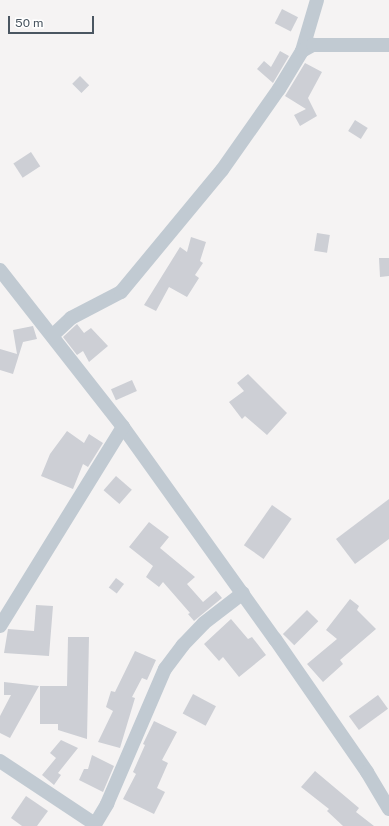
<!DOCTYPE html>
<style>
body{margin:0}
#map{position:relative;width:389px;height:826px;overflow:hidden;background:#f5f3f3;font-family:"Public Sans",sans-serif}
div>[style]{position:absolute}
.building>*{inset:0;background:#cdcfd5;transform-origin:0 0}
.minor>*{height:14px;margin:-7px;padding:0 7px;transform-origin:7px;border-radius:7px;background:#c1cad2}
span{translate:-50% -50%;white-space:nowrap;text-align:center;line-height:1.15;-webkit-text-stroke:3.5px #fff;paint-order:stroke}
.scale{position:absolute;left:8px;top:16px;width:86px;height:18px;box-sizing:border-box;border:2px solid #4a5661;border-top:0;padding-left:5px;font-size:12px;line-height:14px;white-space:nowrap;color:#4a5661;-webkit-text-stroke:3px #fff;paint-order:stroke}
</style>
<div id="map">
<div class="building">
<div style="left:282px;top:9px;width:18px;height:16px;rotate:27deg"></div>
<div style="clip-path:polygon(280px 51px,289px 56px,273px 83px,257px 69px,264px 61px,271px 67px)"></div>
<div style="clip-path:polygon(305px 63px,322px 72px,308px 98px,317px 116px,300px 126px,294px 115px,306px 109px,285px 96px)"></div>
<div style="left:80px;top:76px;width:13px;height:11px;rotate:45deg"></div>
<div style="left:355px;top:120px;width:15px;height:13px;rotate:32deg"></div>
<div style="left:31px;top:152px;width:17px;height:21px;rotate:57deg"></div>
<div style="left:317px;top:233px;width:13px;height:18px;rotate:9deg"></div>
<div style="clip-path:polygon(191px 237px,206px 242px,200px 261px,203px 263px,195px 275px,199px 278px,187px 297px,169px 287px,156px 311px,144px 305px,180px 247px,187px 252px)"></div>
<div style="clip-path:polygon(379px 258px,389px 258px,389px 276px,380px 277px)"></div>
<div style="clip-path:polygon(77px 324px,84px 333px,91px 328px,108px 346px,89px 362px,83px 351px,77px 355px,63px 337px)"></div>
<div style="clip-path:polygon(33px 326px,37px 339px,23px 342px,13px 374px,0 370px,0 349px,17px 354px,13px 330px)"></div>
<div style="clip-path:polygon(248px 374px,287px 413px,267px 435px,245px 416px,242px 419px,229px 402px,244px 391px,237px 383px)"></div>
<div style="left:132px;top:380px;width:12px;height:23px;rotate:66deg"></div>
<div style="clip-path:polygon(67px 431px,84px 443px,89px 434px,103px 443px,88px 467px,83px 464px,73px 489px,41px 476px,50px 454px)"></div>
<div style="left:116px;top:476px;width:21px;height:19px;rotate:41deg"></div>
<div style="clip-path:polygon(389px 499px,389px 539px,355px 564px,336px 539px)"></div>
<div style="left:272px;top:505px;width:24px;height:49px;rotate:35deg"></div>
<div style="clip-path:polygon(149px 522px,169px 537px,160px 548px,195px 577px,187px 584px,203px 602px,216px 591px,222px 598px,194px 621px,188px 614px,190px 613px,163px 582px,159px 587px,146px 577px,153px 566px,129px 547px)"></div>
<div style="left:116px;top:578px;width:10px;height:12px;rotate:37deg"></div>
<div style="clip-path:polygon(350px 599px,359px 606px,357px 610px,376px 629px,340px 660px,343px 664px,323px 682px,307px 664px,337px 639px,326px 630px)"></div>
<div style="clip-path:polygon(36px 605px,53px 606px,49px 656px,4px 653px,8px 629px,34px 631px)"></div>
<div style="left:307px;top:610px;width:16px;height:34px;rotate:45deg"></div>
<div style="clip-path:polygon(231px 619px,248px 639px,252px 637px,266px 655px,239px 677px,223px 657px,219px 661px,204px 644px)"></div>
<div style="clip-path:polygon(68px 637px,89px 637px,87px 739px,58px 730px,58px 724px,40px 724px,40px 686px,67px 686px)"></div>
<div style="clip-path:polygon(135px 651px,156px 660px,147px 680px,142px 678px,132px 697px,135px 698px,120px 748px,98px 742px,113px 711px,106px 707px,111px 691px,115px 692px)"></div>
<div style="clip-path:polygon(4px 682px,39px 686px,10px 738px,0 733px,0 716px,11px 695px,4px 695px)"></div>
<div style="left:193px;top:694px;width:26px;height:22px;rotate:28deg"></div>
<div style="left:378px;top:695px;width:17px;height:36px;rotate:54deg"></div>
<div style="clip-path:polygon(154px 721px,177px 732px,162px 760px,168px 763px,157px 788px,165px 792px,154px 814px,123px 799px,136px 774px,133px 772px,145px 745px,143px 744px)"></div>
<div style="clip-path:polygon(61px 740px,78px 748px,58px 773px,61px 775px,54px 785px,42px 775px,56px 758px,50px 753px)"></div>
<div style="clip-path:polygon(92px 755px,114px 766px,103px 792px,79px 780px,84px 769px,88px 769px)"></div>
<div style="clip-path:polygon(315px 771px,359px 808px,356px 812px,374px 826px,343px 826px,327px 811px,329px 809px,301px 787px)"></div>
<div style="clip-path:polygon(26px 796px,48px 811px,37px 826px,22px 826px,11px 818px)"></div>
</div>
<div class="minor">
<div style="left:302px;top:51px;width:53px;rotate:-73.6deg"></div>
<div style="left:0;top:270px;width:199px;rotate:51.9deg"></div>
<div style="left:123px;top:427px;width:261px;rotate:54.4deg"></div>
<div style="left:275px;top:639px;width:162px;rotate:55.3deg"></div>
<div style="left:367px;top:772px;width:43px;rotate:59.3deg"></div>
<div style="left:53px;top:335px;width:25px;rotate:-43deg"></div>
<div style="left:71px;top:318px;width:56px;rotate:-27.5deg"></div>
<div style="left:121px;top:292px;width:158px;rotate:-50.4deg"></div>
<div style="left:222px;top:170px;width:99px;rotate:-54.9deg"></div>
<div style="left:279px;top:89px;width:44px;rotate:-58.8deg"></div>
<div style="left:302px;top:51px;width:13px;rotate:-29deg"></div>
<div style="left:313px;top:45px;width:76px"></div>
<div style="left:0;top:626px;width:234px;rotate:-58.3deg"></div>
<div style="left:0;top:761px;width:114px;rotate:33.6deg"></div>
<div style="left:94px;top:826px;width:26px;rotate:-59deg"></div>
<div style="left:107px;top:804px;width:147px;rotate:-66.8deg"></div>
<div style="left:165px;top:669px;width:30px;rotate:-53deg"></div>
<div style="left:183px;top:645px;width:30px;rotate:-46deg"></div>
<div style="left:204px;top:623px;width:49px;rotate:-37.6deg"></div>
</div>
<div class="scale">50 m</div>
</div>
